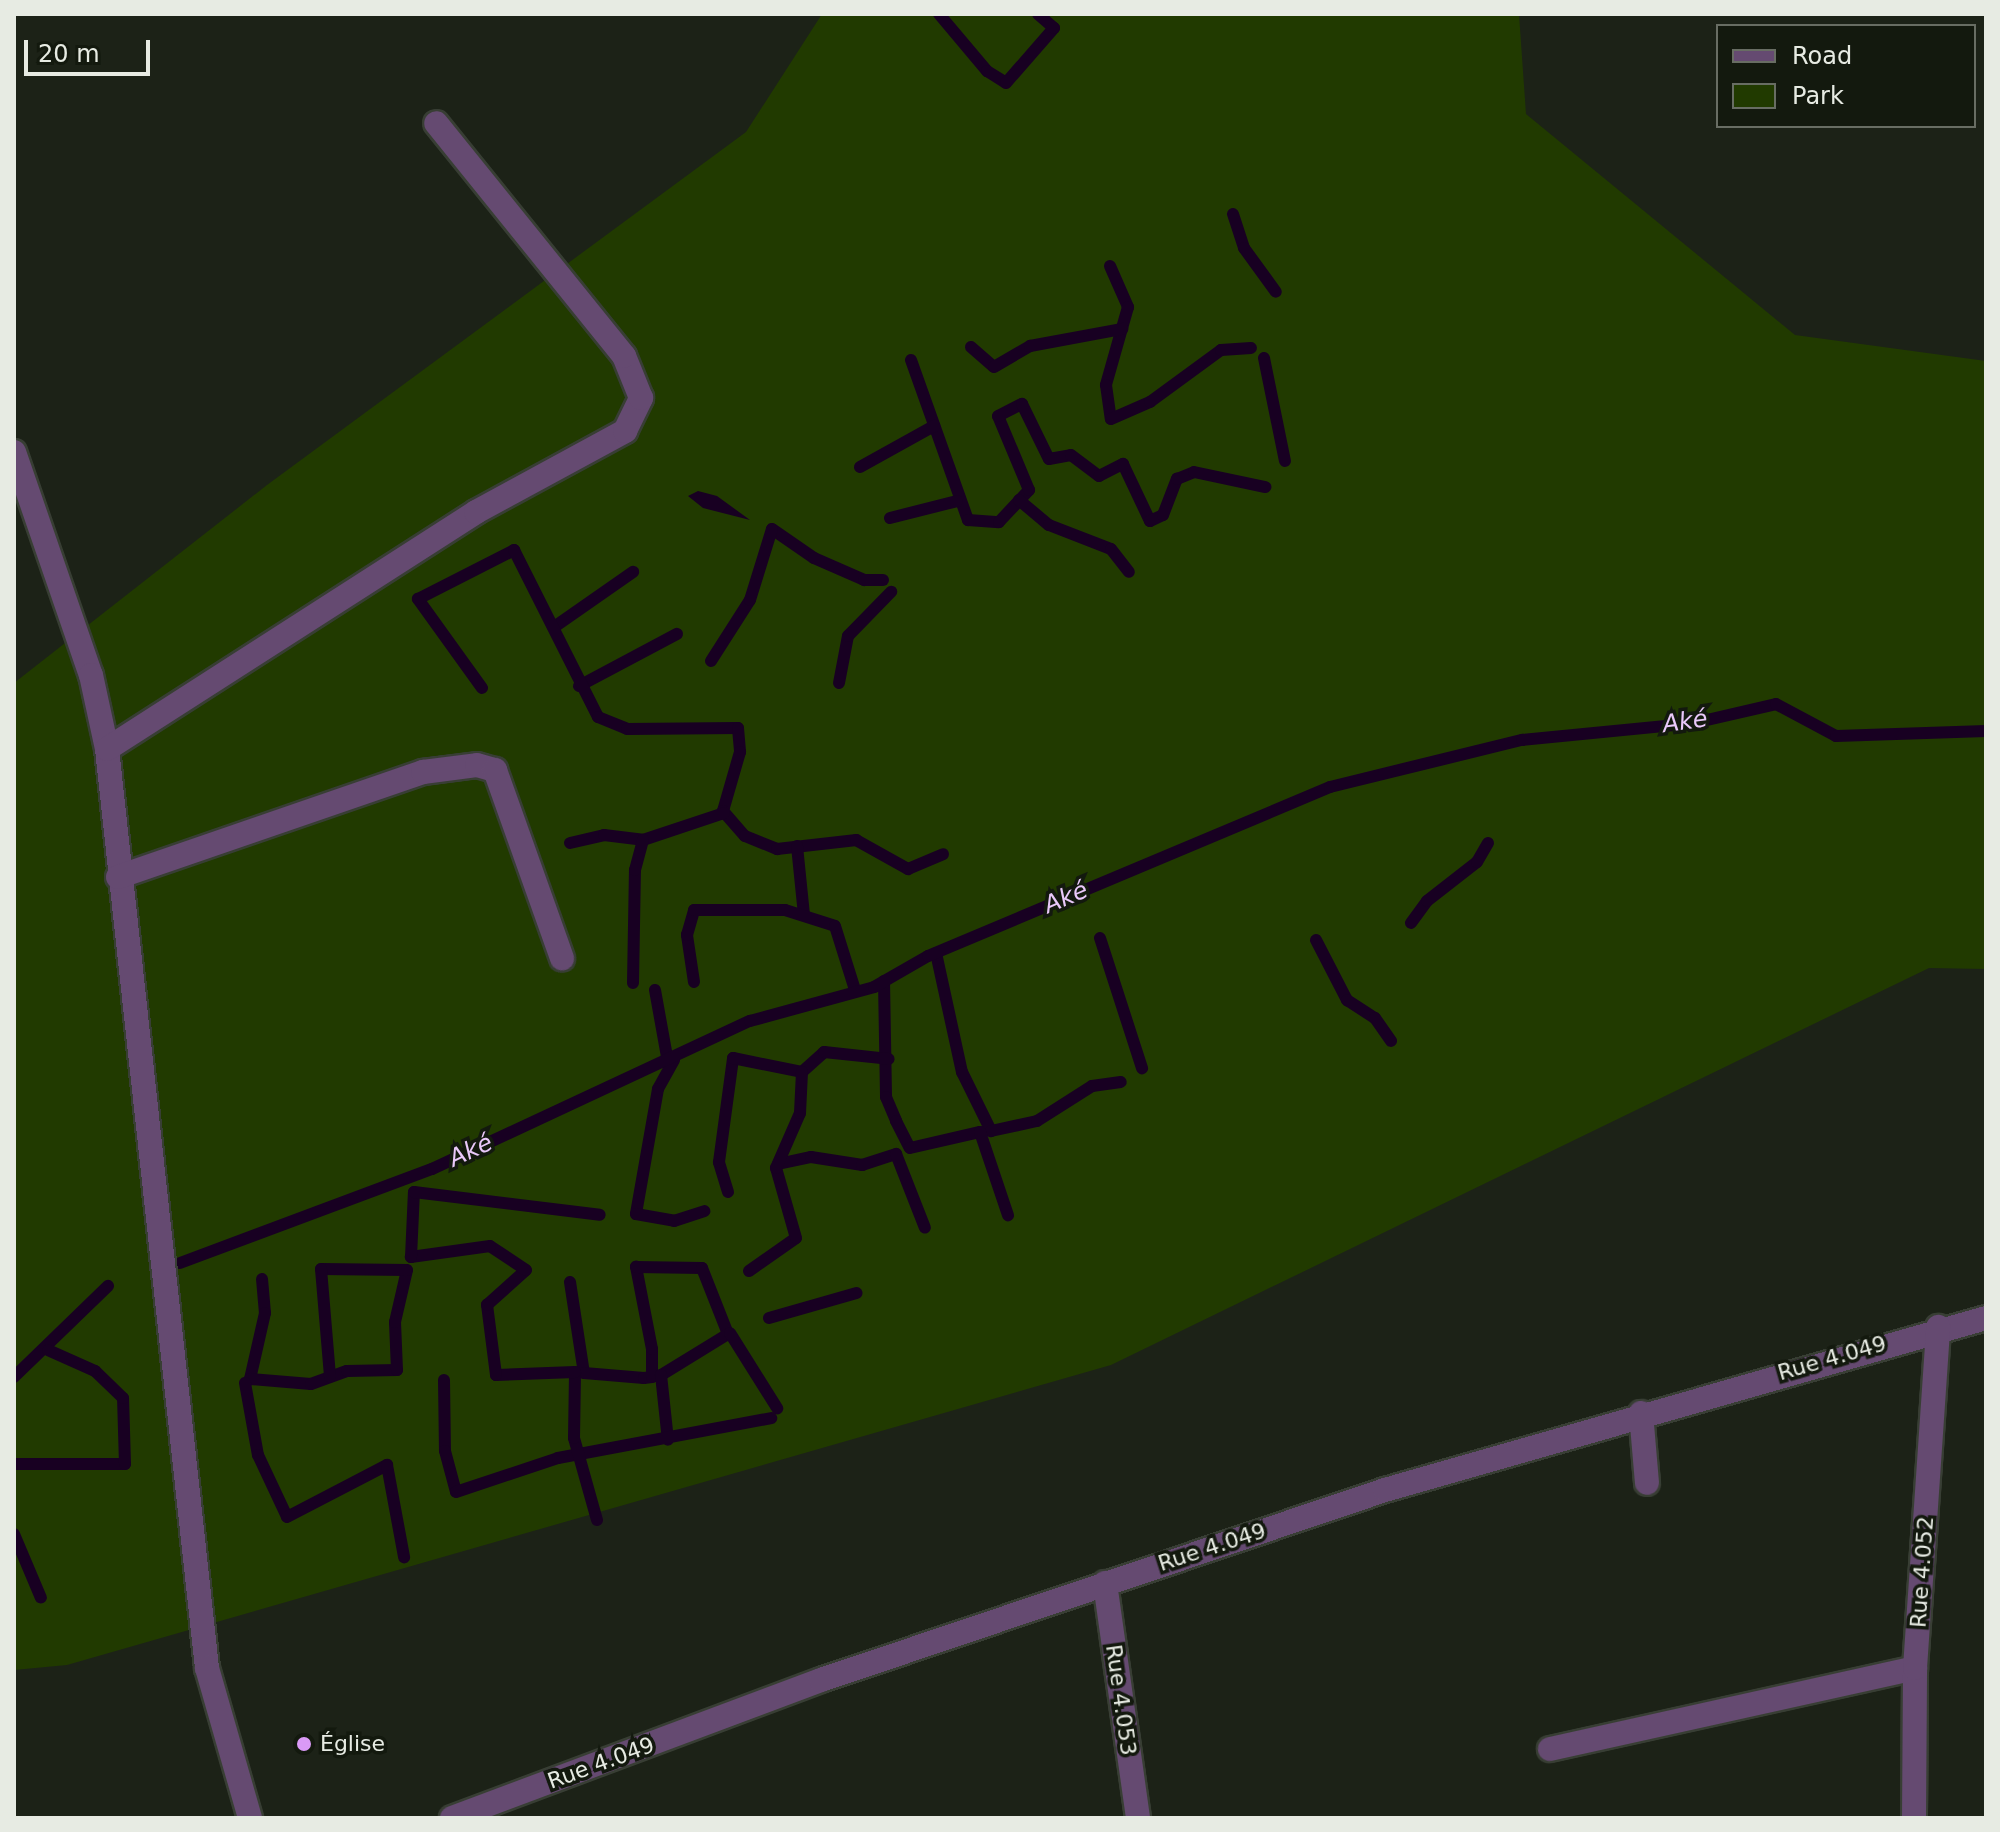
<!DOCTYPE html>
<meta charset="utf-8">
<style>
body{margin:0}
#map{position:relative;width:2000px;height:1832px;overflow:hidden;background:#1c2217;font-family:"DejaVu Sans",sans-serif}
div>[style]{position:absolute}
.green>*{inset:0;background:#213a00}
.water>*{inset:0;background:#180022}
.stream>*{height:12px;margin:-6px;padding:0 6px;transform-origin:6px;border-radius:6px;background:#180022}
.roads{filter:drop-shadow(2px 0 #383e34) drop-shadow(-2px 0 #383e34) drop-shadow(0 2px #383e34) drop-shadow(0 -2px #383e34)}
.minor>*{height:24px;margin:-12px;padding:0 12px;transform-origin:12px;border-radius:12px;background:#654a71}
.dots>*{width:22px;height:22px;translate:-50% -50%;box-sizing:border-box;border:4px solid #13190e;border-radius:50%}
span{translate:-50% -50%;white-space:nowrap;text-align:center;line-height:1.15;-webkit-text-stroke:7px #13190e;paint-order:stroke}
.street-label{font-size:22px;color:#e7ebe3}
.poi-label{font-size:22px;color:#e7ebe3}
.left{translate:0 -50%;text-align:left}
.water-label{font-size:24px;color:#eac9fa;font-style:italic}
.frame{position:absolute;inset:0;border:16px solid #e7ebe3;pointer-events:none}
.legend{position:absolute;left:1716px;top:24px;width:260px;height:104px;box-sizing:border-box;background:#13190e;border:2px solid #686d63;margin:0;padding:10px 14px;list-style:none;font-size:24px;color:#e7ebe3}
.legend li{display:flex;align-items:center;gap:16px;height:40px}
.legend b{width:40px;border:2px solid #686d63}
.scale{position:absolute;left:24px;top:40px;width:126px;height:36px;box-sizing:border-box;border:4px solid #e7ebe3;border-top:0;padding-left:10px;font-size:24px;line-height:28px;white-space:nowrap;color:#e7ebe3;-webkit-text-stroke:6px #13190e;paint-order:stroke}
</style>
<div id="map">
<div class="green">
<div style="clip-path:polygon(822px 14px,1519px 14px,1526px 114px,1795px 335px,1986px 361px,1986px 969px,1929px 968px,1111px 1365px,67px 1665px,14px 1670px,14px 683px,267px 485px,746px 132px)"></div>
</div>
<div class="water">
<div style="clip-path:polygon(698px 491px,717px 496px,750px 520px,703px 508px,688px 496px)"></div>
</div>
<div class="stream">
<div style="left:939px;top:14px;width:75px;rotate:49.9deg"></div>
<div style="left:987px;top:71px;width:22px;rotate:32deg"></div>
<div style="left:1006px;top:83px;width:73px;rotate:-48.9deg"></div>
<div style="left:1054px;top:28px;width:21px;rotate:-139deg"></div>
<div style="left:1233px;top:214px;width:36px;rotate:72deg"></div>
<div style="left:1244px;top:248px;width:54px;rotate:54deg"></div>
<div style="left:1110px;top:266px;width:45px;rotate:66.3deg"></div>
<div style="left:1128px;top:307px;width:81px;rotate:105.8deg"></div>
<div style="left:1106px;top:385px;width:34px;rotate:82deg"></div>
<div style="left:1111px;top:419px;width:43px;rotate:-23.6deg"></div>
<div style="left:1150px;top:402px;width:88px;rotate:-36.2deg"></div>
<div style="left:1221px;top:350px;width:30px;rotate:-4deg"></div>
<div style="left:971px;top:347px;width:30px;rotate:41deg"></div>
<div style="left:994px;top:367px;width:42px;rotate:-30.3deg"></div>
<div style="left:1030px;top:346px;width:94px;rotate:-10.5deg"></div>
<div style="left:1264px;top:358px;width:105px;rotate:78.5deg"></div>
<div style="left:911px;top:360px;width:170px;rotate:70.4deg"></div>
<div style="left:968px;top:520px;width:31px;rotate:4deg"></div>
<div style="left:999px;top:522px;width:44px;rotate:-46.8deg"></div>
<div style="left:1029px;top:490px;width:80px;rotate:-112.7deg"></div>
<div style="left:998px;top:416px;width:27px;rotate:-27deg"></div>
<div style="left:1022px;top:404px;width:61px;rotate:63.9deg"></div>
<div style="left:1049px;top:459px;width:22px;rotate:-10deg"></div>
<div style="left:1071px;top:455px;width:35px;rotate:37deg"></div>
<div style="left:1099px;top:476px;width:27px;rotate:-27deg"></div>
<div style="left:1123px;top:464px;width:63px;rotate:64.7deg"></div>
<div style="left:1150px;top:521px;width:14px;rotate:-25deg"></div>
<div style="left:1163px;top:515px;width:39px;rotate:-69deg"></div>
<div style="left:1177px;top:479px;width:18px;rotate:-22deg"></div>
<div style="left:1194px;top:472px;width:73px;rotate:11.9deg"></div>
<div style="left:860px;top:467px;width:85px;rotate:-29deg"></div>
<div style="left:1019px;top:500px;width:39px;rotate:40deg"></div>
<div style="left:1049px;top:525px;width:66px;rotate:21.2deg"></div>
<div style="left:1111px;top:549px;width:29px;rotate:52deg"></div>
<div style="left:890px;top:518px;width:69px;rotate:-14.2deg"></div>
<div style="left:772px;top:529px;width:51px;rotate:34.6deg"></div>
<div style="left:814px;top:558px;width:55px;rotate:23.7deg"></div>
<div style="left:864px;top:580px;width:19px"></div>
<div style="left:557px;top:625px;width:93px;rotate:-34.9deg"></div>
<div style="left:711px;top:661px;width:72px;rotate:-57.4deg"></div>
<div style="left:750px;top:600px;width:74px;rotate:-72.8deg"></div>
<div style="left:839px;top:683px;width:48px;rotate:-79.2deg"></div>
<div style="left:848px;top:636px;width:62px;rotate:-45.7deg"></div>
<div style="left:579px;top:686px;width:111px;rotate:-28deg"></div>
<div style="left:482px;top:688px;width:110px;rotate:-125.7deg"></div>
<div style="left:418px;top:599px;width:108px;rotate:-27deg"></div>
<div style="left:514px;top:550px;width:187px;rotate:63.3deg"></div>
<div style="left:598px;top:717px;width:31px;rotate:22deg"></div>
<div style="left:627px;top:729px;width:111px;rotate:-0.5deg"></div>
<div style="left:738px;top:728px;width:24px;rotate:85deg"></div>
<div style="left:740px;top:752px;width:61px;rotate:106.1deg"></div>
<div style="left:723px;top:811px;width:33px;rotate:49deg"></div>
<div style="left:745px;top:836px;width:35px;rotate:22deg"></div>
<div style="left:777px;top:849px;width:80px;rotate:-6.5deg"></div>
<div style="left:856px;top:840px;width:60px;rotate:29.1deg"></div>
<div style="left:908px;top:869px;width:38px;rotate:-23deg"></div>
<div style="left:570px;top:843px;width:35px;rotate:-13deg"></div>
<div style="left:604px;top:835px;width:39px;rotate:7deg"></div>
<div style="left:643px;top:840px;width:85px;rotate:-18.4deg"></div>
<div style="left:797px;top:846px;width:69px;rotate:84.2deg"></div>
<div style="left:1411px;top:923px;width:27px;rotate:-54deg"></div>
<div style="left:1427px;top:901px;width:63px;rotate:-38deg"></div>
<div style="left:1477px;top:862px;width:22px;rotate:-60deg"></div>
<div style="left:1100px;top:938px;width:137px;rotate:72.1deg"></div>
<div style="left:1316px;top:940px;width:68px;rotate:62.7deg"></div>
<div style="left:1347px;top:1000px;width:33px;rotate:33deg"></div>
<div style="left:1375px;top:1018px;width:28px;rotate:55deg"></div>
<div style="left:936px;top:953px;width:122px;rotate:77.7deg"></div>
<div style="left:962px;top:1072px;width:66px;rotate:63.8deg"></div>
<div style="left:991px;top:1131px;width:47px;rotate:-12.3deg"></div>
<div style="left:1037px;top:1121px;width:65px;rotate:-32.5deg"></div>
<div style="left:1092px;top:1086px;width:29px;rotate:-8deg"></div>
<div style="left:884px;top:981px;width:116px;rotate:89deg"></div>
<div style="left:886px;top:1097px;width:26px;rotate:67deg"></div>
<div style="left:896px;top:1121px;width:30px;rotate:63deg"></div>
<div style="left:910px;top:1148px;width:72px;rotate:-12.9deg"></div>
<div style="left:980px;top:1132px;width:88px;rotate:71.4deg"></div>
<div style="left:694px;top:982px;width:48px;rotate:-98.5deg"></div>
<div style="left:687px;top:935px;width:26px;rotate:-74deg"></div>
<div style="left:694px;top:910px;width:91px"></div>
<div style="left:785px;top:910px;width:52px;rotate:17.7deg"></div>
<div style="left:835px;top:926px;width:67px;rotate:72.6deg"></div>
<div style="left:633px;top:983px;width:113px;rotate:-89deg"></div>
<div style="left:635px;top:870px;width:31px;rotate:-75deg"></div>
<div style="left:655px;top:990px;width:73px;rotate:79.8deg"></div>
<div style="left:674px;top:1060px;width:33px;rotate:119deg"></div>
<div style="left:658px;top:1089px;width:127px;rotate:100deg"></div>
<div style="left:636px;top:1214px;width:39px;rotate:10deg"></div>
<div style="left:674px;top:1221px;width:32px;rotate:-18deg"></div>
<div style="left:802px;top:1072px;width:30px;rotate:-42deg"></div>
<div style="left:824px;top:1052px;width:65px;rotate:6.1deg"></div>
<div style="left:778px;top:1164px;width:34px;rotate:-12deg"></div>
<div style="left:811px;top:1157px;width:52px;rotate:8.9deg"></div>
<div style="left:862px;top:1165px;width:36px;rotate:-18deg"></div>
<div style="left:896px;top:1154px;width:79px;rotate:68.6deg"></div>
<div style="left:728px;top:1192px;width:31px;rotate:-107deg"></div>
<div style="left:719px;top:1162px;width:105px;rotate:-82.3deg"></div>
<div style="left:733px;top:1058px;width:70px;rotate:11.5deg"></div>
<div style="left:180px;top:1263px;width:269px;rotate:-20.5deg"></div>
<div style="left:432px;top:1169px;width:351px;rotate:-25deg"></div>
<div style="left:750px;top:1021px;width:129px;rotate:-15.3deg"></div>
<div style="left:874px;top:987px;width:62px;rotate:-29.9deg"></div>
<div style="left:928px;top:956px;width:436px;rotate:-22.8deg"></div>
<div style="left:1330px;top:787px;width:198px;rotate:-13.8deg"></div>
<div style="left:1522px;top:740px;width:173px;rotate:-5.6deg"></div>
<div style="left:1694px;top:723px;width:84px;rotate:-13deg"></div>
<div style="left:1776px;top:704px;width:68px;rotate:28.1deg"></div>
<div style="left:1836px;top:736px;width:150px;rotate:-1.9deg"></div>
<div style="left:749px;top:1271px;width:57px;rotate:-35.1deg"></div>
<div style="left:796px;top:1238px;width:73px;rotate:-105.9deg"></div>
<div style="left:776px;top:1168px;width:60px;rotate:-66.4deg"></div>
<div style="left:800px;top:1113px;width:41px;rotate:-87.2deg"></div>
<div style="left:262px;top:1279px;width:34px;rotate:85deg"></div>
<div style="left:265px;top:1313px;width:68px;rotate:102.8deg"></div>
<div style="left:250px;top:1379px;width:61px;rotate:4.7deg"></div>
<div style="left:311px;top:1384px;width:38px;rotate:-20deg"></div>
<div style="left:347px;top:1371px;width:50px;rotate:-1.1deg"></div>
<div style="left:397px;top:1370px;width:48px;rotate:-92.4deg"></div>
<div style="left:395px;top:1322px;width:53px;rotate:-77deg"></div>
<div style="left:407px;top:1270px;width:86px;rotate:-179.3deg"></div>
<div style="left:321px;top:1269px;width:108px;rotate:85.2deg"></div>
<div style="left:570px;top:1282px;width:92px;rotate:81.3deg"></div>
<div style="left:584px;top:1373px;width:60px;rotate:4.8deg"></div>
<div style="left:644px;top:1378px;width:8px;rotate:-7deg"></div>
<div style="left:652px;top:1377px;width:28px;rotate:-90deg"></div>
<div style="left:652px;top:1349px;width:84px;rotate:-101deg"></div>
<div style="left:636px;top:1267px;width:66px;rotate:0.9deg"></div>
<div style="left:702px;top:1268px;width:71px;rotate:68.5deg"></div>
<div style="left:728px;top:1334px;width:79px;rotate:148.5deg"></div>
<div style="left:661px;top:1375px;width:65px;rotate:83.9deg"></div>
<div style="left:769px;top:1318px;width:91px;rotate:-15.9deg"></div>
<div style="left:730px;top:1333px;width:89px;rotate:57.9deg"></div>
<div style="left:14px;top:1377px;width:131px;rotate:-44.1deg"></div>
<div style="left:444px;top:1380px;width:71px;rotate:89.2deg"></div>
<div style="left:445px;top:1451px;width:42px;rotate:75deg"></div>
<div style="left:456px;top:1492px;width:108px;rotate:-18.4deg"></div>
<div style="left:558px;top:1458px;width:217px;rotate:-10.6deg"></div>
<div style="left:245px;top:1383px;width:73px;rotate:79.8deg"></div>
<div style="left:258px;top:1455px;width:68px;rotate:64.9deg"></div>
<div style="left:287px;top:1517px;width:113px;rotate:-27.5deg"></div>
<div style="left:387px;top:1465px;width:94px;rotate:79.5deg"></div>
<div style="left:14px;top:1464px;width:111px"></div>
<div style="left:125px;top:1464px;width:66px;rotate:-91.7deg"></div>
<div style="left:123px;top:1398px;width:39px;rotate:-136deg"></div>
<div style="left:95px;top:1371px;width:51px;rotate:-155.9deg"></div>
<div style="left:597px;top:1520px;width:85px;rotate:-105.7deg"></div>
<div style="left:574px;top:1438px;width:66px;rotate:-89.1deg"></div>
<div style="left:575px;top:1372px;width:79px;rotate:177.8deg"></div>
<div style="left:496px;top:1375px;width:71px;rotate:-97.3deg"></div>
<div style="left:487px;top:1305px;width:52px;rotate:-41.9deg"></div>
<div style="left:526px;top:1270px;width:43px;rotate:-146.3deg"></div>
<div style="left:490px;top:1246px;width:80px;rotate:172.1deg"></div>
<div style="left:411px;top:1257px;width:65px;rotate:-87.4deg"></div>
<div style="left:414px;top:1192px;width:187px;rotate:7deg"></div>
<div style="left:14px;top:1534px;width:69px;rotate:67.1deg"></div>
</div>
<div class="roads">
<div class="minor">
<div style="left:14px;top:452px;width:236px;rotate:71deg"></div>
<div style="left:91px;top:675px;width:76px;rotate:77.8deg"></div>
<div style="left:107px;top:749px;width:924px;rotate:83.79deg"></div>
<div style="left:207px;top:1668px;width:156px;rotate:74deg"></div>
<div style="left:107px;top:749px;width:439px;rotate:-32.7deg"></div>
<div style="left:476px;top:512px;width:170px;rotate:-28.5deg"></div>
<div style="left:625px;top:431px;width:37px;rotate:-64deg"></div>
<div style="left:641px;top:398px;width:45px;rotate:-112deg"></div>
<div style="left:624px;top:356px;width:299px;rotate:-128.9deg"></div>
<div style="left:118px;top:877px;width:323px;rotate:-19deg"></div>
<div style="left:423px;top:772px;width:54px;rotate:-7.4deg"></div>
<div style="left:477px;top:765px;width:19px;rotate:16deg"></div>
<div style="left:495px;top:770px;width:200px;rotate:70.4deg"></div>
<div style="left:1641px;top:1413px;width:70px;rotate:85.1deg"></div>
<div style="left:1105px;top:1583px;width:237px;rotate:82deg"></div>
<div style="left:1550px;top:1749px;width:374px;rotate:-12.5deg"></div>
<div style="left:452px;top:1818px;width:394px;rotate:-20.5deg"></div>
<div style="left:821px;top:1680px;width:595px;rotate:-18.62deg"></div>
<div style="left:1385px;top:1490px;width:625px;rotate:-15.97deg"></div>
<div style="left:1914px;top:1818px;width:150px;rotate:-89.6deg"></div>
<div style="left:1915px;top:1668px;width:342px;rotate:-86.1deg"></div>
</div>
</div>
<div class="dots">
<div style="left:304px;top:1744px;background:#da9af6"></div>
</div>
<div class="street-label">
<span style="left:1832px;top:1358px;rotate:-16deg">Rue 4.049</span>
<span style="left:1212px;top:1547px;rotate:-18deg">Rue 4.049</span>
<span style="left:1922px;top:1572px;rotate:-86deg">Rue 4.052</span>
<span style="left:1121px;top:1700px;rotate:82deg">Rue 4.053</span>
<span style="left:601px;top:1763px;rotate:-20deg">Rue 4.049</span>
</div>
<div class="poi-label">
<span class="left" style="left:320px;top:1744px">Église</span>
</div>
<div class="water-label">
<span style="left:1685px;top:722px;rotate:-8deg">Aké</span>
<span style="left:1066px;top:898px;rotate:-23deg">Aké</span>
<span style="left:471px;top:1151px;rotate:-25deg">Aké</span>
</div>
<div class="frame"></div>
<ul class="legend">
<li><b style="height:10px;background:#654a71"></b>Road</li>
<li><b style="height:22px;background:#213a00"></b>Park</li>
</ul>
<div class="scale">20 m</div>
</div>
